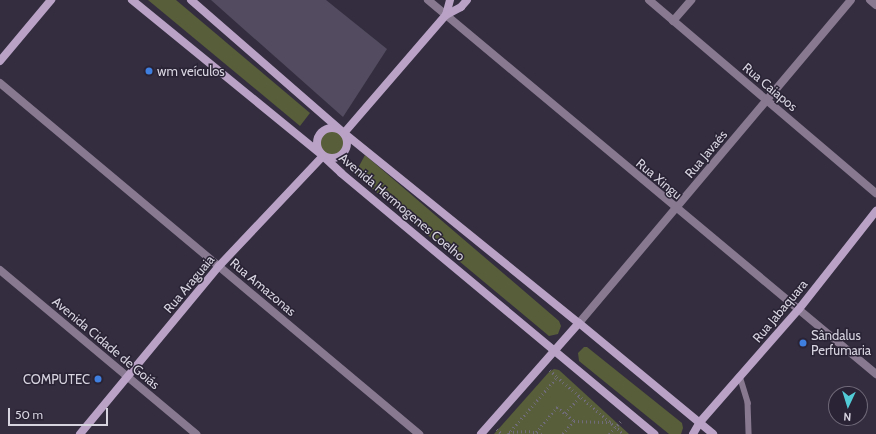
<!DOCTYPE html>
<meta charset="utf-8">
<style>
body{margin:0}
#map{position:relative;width:876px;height:434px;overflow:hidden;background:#332d3f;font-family:Cabin,sans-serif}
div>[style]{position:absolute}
.green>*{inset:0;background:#585e39}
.round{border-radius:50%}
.building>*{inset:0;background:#534c60}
.path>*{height:2.5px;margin-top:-1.25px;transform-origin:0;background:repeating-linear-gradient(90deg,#716c7b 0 1px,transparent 0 4px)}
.lane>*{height:5.5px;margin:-2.75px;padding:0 2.75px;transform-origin:2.75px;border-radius:2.75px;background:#887990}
.street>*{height:8px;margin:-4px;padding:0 4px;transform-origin:4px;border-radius:4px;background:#887990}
.secondary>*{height:8px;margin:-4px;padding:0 4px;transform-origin:4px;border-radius:4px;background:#b9a2c6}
.secondary>.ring{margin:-4px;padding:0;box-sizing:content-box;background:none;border:8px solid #b9a2c6;border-radius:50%}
.dots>*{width:11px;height:11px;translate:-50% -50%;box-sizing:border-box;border:2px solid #292335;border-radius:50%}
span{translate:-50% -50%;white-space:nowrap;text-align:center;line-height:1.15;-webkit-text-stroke:3px #292335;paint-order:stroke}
.poi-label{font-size:13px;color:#d7d3df}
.left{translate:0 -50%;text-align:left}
.right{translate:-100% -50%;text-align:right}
.street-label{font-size:13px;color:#d7d3df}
.north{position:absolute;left:828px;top:386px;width:40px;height:40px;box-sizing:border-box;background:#292335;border:1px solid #6f6979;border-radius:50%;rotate:184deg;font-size:11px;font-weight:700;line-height:16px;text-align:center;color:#d7d3df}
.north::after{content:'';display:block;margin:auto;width:14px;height:18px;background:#52cbd7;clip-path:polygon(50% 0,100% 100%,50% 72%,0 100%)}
.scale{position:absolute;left:8px;top:408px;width:100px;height:18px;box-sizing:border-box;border:2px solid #d7d3df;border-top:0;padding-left:5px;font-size:12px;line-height:14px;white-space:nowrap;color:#d7d3df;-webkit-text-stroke:3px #292335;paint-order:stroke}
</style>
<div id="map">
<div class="green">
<div style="clip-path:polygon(148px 0,176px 0,310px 113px,300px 126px)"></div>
<div class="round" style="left:317px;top:128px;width:30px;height:30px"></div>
<div style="clip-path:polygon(365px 155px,559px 321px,561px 326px,558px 334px,549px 336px,352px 172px,358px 168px)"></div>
<div style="clip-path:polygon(584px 347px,587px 347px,682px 423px,683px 428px,681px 434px,669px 434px,579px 361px,578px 353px)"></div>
<div style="clip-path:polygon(554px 369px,559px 370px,629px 434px,494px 434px,549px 372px)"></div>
</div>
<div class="building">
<div style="clip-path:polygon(211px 0,326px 0,387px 49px,343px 117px)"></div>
</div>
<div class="path">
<div style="left:550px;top:370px;width:10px;rotate:45deg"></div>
<div style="left:565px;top:413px;width:22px;rotate:-47deg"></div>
<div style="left:574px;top:421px;width:37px;rotate:2deg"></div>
<div style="left:497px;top:429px;width:7px;rotate:45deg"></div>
<div style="left:509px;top:432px;width:20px;rotate:-3deg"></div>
<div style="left:529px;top:431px;width:13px;rotate:13deg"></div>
<div style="left:536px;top:432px;width:33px;rotate:-50deg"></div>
<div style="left:557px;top:407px;width:22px;rotate:39deg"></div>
<div style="left:574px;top:421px;width:17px;rotate:130deg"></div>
<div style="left:508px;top:434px;width:75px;rotate:-49.3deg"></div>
<div style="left:557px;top:377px;width:88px;rotate:40.4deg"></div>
<div style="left:609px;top:434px;width:19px;rotate:-47deg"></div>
</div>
<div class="lane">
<div style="left:740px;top:376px;width:28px;rotate:73deg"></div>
<div style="left:748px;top:403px;width:31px;rotate:88deg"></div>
</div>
<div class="street">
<div style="left:428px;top:0;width:584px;rotate:39.86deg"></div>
<div style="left:649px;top:0;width:298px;rotate:40.4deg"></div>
<div style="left:870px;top:0;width:8px;rotate:40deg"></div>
<div style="left:673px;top:21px;width:28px;rotate:-49deg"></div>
<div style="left:0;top:83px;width:547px;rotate:39.95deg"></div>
<div style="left:0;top:270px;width:256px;rotate:39.9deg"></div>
<div style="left:579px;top:323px;width:422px;rotate:-49.9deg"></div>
</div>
<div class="secondary">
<div style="left:132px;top:0;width:247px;rotate:39.2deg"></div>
<div style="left:323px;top:156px;width:25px;rotate:43deg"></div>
<div style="left:341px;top:173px;width:408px;rotate:39.8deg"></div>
<div style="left:191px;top:0;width:203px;rotate:41deg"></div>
<div style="left:344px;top:133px;width:302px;rotate:39deg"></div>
<div style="left:579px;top:323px;width:174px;rotate:39.6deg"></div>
<div style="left:446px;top:15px;width:16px;rotate:-75deg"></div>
<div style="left:0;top:61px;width:80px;rotate:-50.1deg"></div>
<div class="ring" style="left:317px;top:128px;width:22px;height:22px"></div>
<div style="left:344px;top:133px;width:156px;rotate:-49.2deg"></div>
<div style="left:446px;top:15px;width:17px;rotate:-28deg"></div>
<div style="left:461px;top:7px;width:9px;rotate:-49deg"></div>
<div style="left:80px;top:434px;width:218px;rotate:-50.4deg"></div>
<div style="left:219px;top:266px;width:151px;rotate:-46.6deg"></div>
<div style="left:481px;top:434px;width:148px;rotate:-48.6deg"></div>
<div style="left:693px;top:434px;width:14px;rotate:-60deg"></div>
<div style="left:700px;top:422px;width:150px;rotate:-48.8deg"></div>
<div style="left:799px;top:309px;width:125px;rotate:-51.8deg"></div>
</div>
<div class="dots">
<div style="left:149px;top:71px;background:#3f7fe0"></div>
<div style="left:803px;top:343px;background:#3f7fe0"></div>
<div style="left:98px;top:379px;background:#3f7fe0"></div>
</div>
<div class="poi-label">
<span class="left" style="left:157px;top:71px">wm veículos</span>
<span class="left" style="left:811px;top:343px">Sândalus<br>Perfumaria</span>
<span class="right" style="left:90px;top:379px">COMPUTEC</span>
</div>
<div class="street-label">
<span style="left:770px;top:87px;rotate:40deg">Rua Caiapos</span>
<span style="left:706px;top:154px;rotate:-50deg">Rua Javaés</span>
<span style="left:659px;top:179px;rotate:40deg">Rua Xingu</span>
<span style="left:402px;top:207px;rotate:40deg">Avenida Hermogenes Coelho</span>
<span style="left:189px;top:284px;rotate:-50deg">Rua Araguaia</span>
<span style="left:263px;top:287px;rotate:40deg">Rua Amazonas</span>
<span style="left:780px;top:311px;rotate:-50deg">Rua Jabaquara</span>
<span style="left:106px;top:343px;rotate:40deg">Avenida Cidade de Goiás</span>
</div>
<div class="north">N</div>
<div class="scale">50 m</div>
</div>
